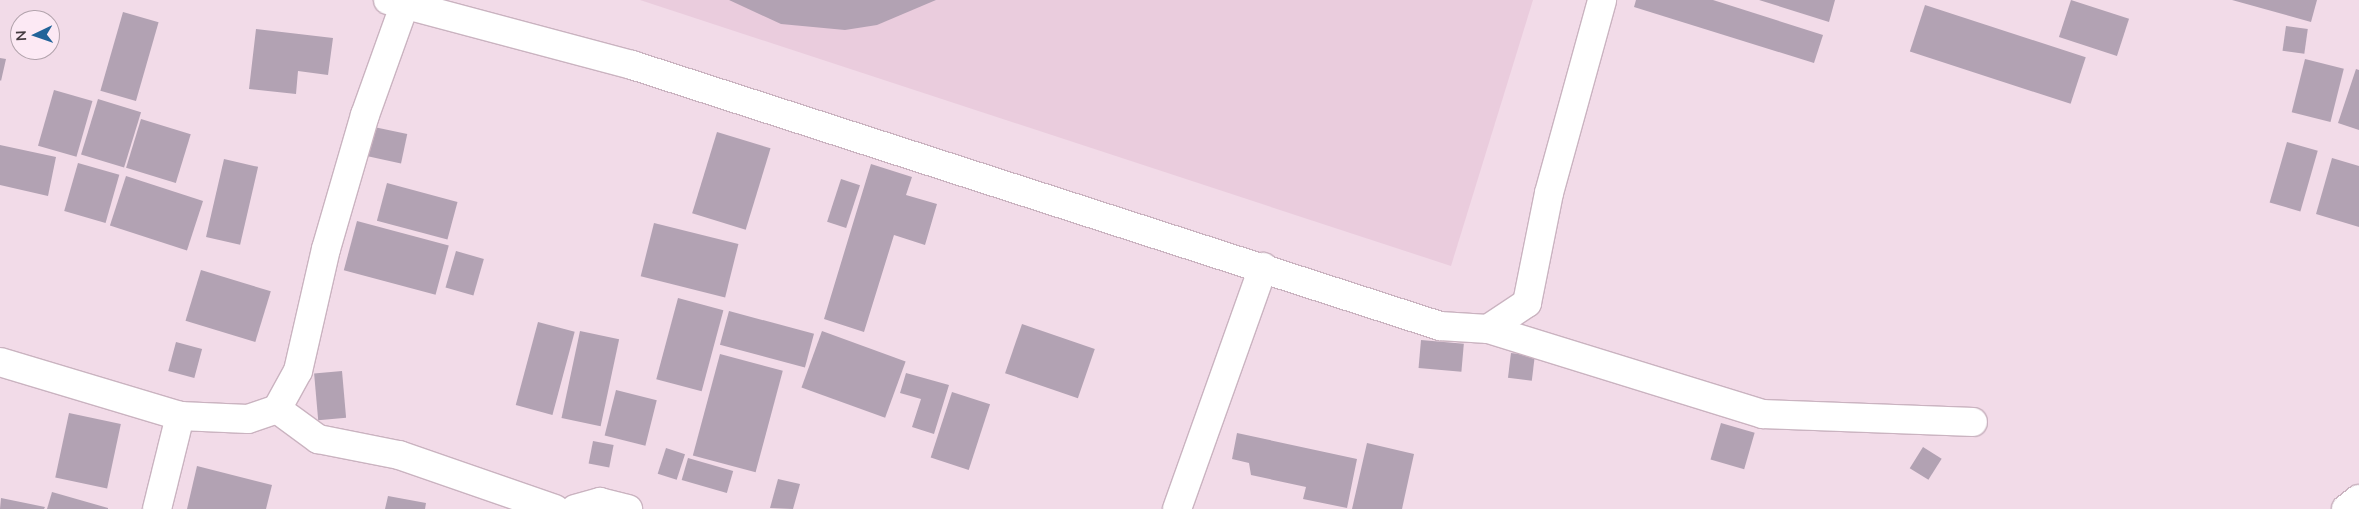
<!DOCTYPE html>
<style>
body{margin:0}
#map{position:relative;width:2359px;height:509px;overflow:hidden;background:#f2dbe8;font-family:Mulish,sans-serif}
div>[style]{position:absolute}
.built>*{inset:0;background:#eaccdd}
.building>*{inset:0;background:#b2a2b3;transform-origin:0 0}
.roads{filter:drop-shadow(1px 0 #cab3c0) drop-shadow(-1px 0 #cab3c0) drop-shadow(0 1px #cab3c0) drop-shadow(0 -1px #cab3c0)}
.minor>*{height:28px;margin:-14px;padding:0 14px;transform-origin:14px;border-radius:14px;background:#fff}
span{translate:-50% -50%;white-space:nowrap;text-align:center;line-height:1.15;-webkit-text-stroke:4px #fce9f4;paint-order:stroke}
.north{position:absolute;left:10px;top:10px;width:50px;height:50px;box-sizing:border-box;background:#fce9f4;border:1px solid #b2a3ac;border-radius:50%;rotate:267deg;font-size:14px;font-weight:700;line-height:20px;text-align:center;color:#433a3f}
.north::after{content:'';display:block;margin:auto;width:18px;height:22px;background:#216399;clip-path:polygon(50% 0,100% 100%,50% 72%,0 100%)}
</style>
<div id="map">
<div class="built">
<div style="clip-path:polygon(640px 0,1533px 0,1451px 266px)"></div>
</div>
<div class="building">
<div style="clip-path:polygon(729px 0,936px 0,877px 25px,845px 30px,781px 24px)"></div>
<div style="clip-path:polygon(1636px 0,1713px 0,1823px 35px,1814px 63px,1634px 7px)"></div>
<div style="clip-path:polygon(1759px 0,1835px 0,1829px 22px)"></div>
<div style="left:2071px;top:0;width:61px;height:39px;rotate:18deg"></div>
<div style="clip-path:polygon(2232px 0,2317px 0,2311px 22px)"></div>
<div style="left:1925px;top:5px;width:169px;height:49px;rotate:18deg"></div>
<div style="left:123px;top:12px;width:37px;height:82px;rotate:16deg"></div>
<div style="left:2286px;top:26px;width:22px;height:25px;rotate:8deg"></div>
<div style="clip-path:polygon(256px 29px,333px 38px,328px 75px,298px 71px,296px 94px,249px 89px)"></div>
<div style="clip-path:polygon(0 58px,6px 59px,1px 81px,0 80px)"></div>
<div style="left:2305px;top:59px;width:40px;height:55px;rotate:14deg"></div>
<div style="clip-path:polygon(2356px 69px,2359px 70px,2359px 130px,2338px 123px)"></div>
<div style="left:54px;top:90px;width:40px;height:58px;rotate:16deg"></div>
<div style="left:98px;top:99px;width:45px;height:58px;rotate:17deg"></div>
<div style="left:141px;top:119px;width:52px;height:51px;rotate:17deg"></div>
<div style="left:374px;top:127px;width:34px;height:30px;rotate:12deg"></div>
<div style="left:717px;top:132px;width:56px;height:85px;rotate:17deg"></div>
<div style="left:2287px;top:142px;width:32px;height:63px;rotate:16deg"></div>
<div style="clip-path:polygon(0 145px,56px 157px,48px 196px,0 185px)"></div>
<div style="clip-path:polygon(2332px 158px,2359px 166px,2359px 227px,2316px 214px)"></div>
<div style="left:224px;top:159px;width:35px;height:80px;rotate:13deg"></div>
<div style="left:78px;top:163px;width:43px;height:50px;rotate:16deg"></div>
<div style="clip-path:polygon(871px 164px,912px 177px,906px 195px,937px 204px,925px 245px,894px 235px,864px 332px,824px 319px)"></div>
<div style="left:126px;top:176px;width:81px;height:52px;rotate:18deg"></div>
<div style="left:841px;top:179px;width:20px;height:45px;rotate:18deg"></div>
<div style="left:387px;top:183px;width:73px;height:39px;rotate:15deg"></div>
<div style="left:357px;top:221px;width:95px;height:51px;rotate:15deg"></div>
<div style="left:654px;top:223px;width:87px;height:55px;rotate:14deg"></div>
<div style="left:456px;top:251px;width:29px;height:38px;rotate:16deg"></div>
<div style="left:201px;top:270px;width:73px;height:53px;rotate:17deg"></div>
<div style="left:678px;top:298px;width:47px;height:84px;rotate:15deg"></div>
<div style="left:729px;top:311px;width:88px;height:35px;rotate:15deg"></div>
<div style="left:538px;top:322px;width:38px;height:86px;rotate:15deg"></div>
<div style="left:1022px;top:324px;width:77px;height:52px;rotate:19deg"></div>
<div style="left:580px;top:331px;width:40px;height:89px;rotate:12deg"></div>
<div style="left:822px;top:331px;width:89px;height:60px;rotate:20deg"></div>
<div style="left:1421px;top:340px;width:43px;height:28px;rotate:5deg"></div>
<div style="left:176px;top:342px;width:27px;height:30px;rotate:15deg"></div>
<div style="left:1511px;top:353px;width:24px;height:25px;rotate:7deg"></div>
<div style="left:720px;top:354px;width:65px;height:105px;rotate:15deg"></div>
<div style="left:342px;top:371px;width:47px;height:28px;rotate:85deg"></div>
<div style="clip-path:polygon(906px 373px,949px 385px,934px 434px,912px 427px,921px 399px,900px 393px)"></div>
<div style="left:616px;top:390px;width:42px;height:47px;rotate:14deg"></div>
<div style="left:952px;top:392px;width:40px;height:69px;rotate:18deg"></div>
<div style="left:69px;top:413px;width:53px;height:66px;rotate:12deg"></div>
<div style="left:1721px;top:423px;width:35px;height:38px;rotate:16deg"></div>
<div style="clip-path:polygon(1237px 433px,1357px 459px,1347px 508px,1303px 499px,1306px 487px,1251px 475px,1249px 463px,1232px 459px)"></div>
<div style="left:593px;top:441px;width:21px;height:23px;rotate:11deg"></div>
<div style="clip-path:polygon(1367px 443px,1414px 454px,1402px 509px,1352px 509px)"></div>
<div style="left:1923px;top:447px;width:22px;height:25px;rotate:32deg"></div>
<div style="left:666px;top:448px;width:20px;height:27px;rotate:18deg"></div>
<div style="left:688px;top:458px;width:47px;height:23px;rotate:16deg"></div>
<div style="clip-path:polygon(197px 466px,272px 485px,266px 509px,187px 509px)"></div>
<div style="clip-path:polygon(778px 479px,800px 484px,793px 509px,770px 508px)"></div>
<div style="clip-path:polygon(52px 492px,108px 508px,108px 509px,47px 509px)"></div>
<div style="clip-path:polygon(388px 496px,426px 503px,425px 509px,385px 509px)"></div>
<div style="clip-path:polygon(1px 498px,45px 507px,44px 509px,0 509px)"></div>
</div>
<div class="roads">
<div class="minor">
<div style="left:388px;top:0;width:253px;rotate:14.9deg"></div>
<div style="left:632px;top:65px;width:849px;rotate:17.9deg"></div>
<div style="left:1440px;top:326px;width:48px;rotate:3.6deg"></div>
<div style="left:1488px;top:329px;width:288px;rotate:17.2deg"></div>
<div style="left:1763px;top:414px;width:210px;rotate:2.2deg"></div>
<div style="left:1488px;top:329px;width:47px;rotate:-33.7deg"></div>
<div style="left:1527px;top:303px;width:112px;rotate:-78.7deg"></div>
<div style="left:1549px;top:193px;width:200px;rotate:-74.6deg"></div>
<div style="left:0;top:362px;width:188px;rotate:16.7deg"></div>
<div style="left:180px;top:416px;width:68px;rotate:2.5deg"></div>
<div style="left:248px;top:419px;width:31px;rotate:-19deg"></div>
<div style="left:277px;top:409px;width:43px;rotate:-61.1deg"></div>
<div style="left:298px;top:371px;width:125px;rotate:-77.1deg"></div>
<div style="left:326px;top:249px;width:140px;rotate:-73.8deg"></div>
<div style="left:365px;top:115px;width:116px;rotate:-70.3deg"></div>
<div style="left:277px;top:409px;width:51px;rotate:36.2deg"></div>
<div style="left:318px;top:439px;width:83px;rotate:11.2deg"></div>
<div style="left:399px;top:455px;width:165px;rotate:19.1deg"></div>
<div style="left:157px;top:509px;width:96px;rotate:-76.1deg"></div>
<div style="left:575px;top:509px;width:26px;rotate:-16deg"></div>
<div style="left:600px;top:502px;width:29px;rotate:14deg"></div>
<div style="left:1177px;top:509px;width:257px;rotate:-70.4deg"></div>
<div style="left:2346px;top:509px;width:16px;rotate:-38deg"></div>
</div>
</div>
<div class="north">N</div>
</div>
